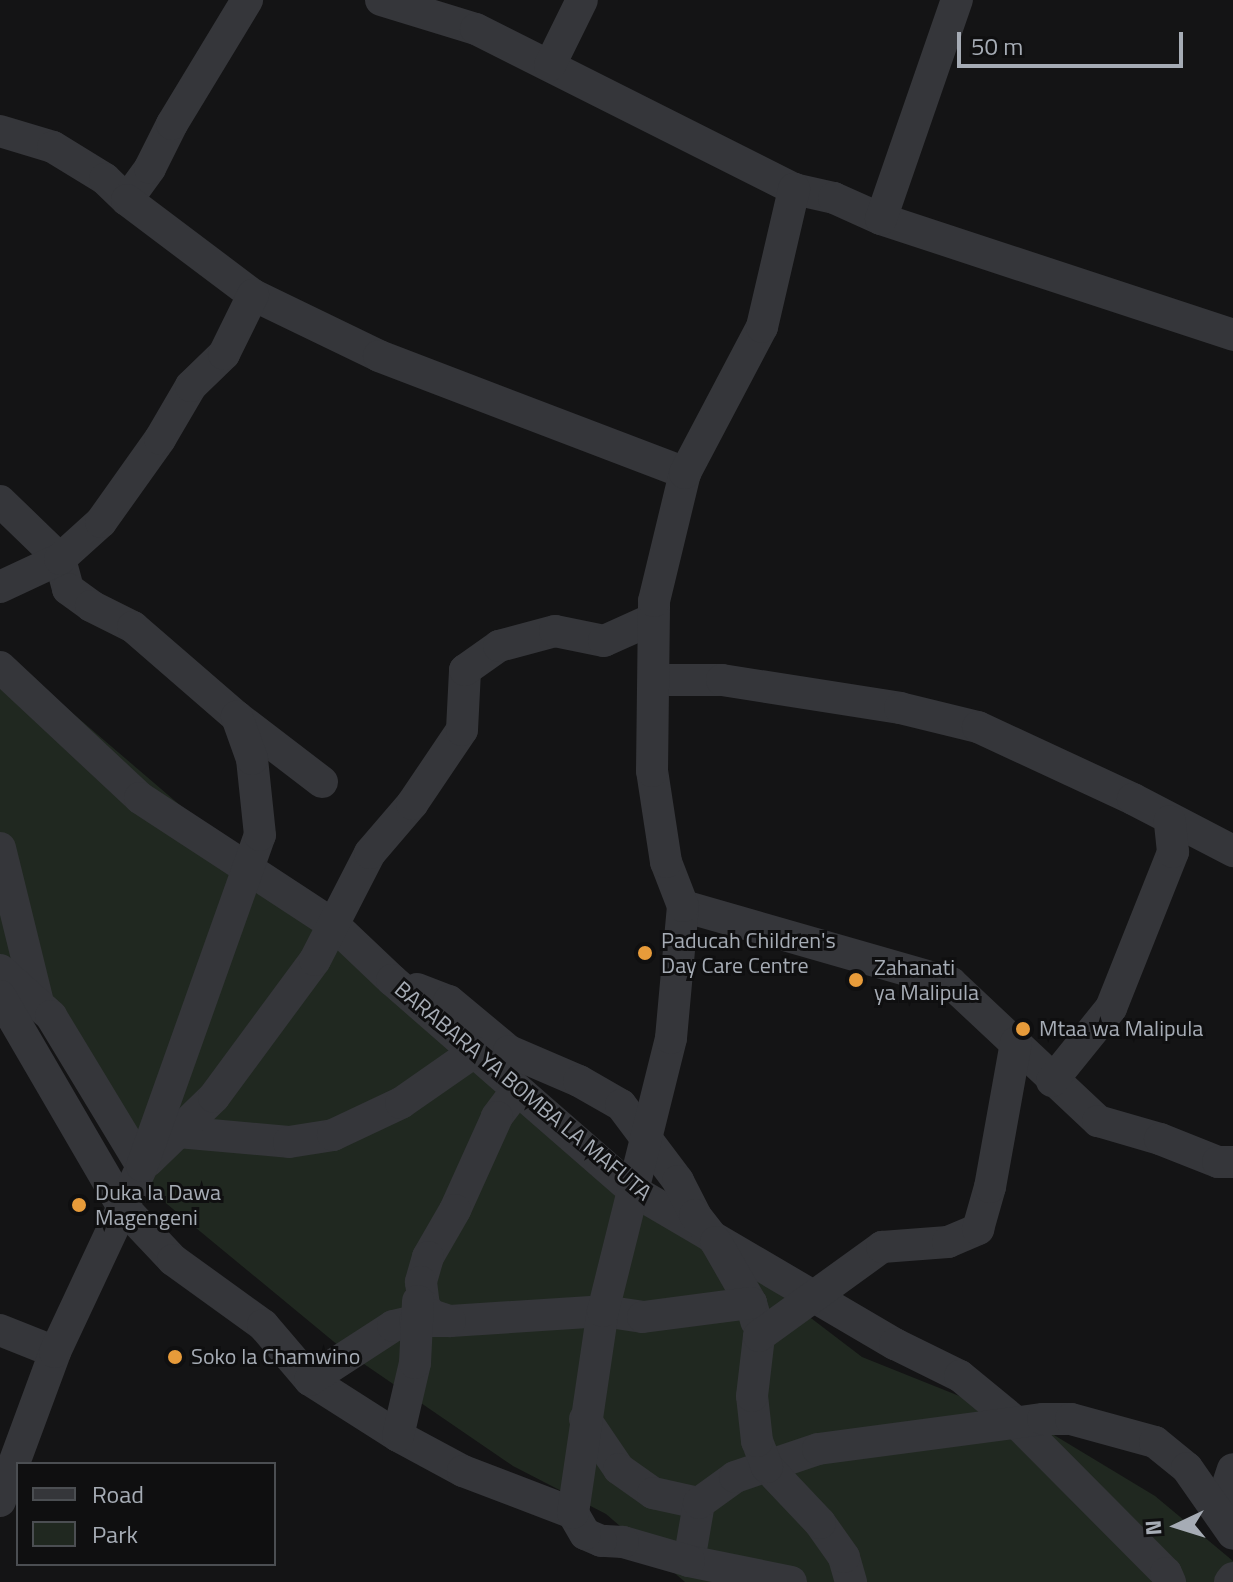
<!DOCTYPE html>
<style>
body{margin:0}
#map{position:relative;width:1233px;height:1582px;overflow:hidden;background:#141415;font-family:"Titillium Web",sans-serif}
div>[style]{position:absolute}
.green>*{inset:0;background:#202820}
.street>*{height:32px;margin:-16px;padding:0 16px;transform-origin:16px;border-radius:16px;background:#35363a}
.dots>*{width:22px;height:22px;translate:-50% -50%;box-sizing:border-box;border:4px solid #0f0f10;border-radius:50%}
span{translate:-50% -50%;white-space:nowrap;text-align:center;line-height:1.15;-webkit-text-stroke:6px #0f0f10;paint-order:stroke}
.poi-label{font-size:22px;color:#a6acb5}
.left{translate:0 -50%;text-align:left}
.street-label{font-size:22px;color:#a6acb5}
.legend{position:absolute;left:16px;top:1462px;width:260px;height:104px;box-sizing:border-box;background:#0f0f10;border:2px solid #4b4e52;margin:0;padding:10px 14px;list-style:none;font-size:24px;color:#a6acb5}
.legend li{display:flex;align-items:center;gap:16px;height:40px}
.legend b{width:40px;border:2px solid #4b4e52}
.north{position:absolute;left:1137px;top:1486px;width:80px;height:80px;-webkit-text-stroke:6px #0f0f10;paint-order:stroke;rotate:266deg;font-size:22px;font-weight:700;line-height:32px;text-align:center;color:#a6acb5}
.north::after{content:'';display:block;margin:auto;width:28px;height:36px;background:#a6acb5;clip-path:polygon(50% 0,100% 100%,50% 72%,0 100%)}
.scale{position:absolute;left:957px;top:32px;width:226px;height:36px;box-sizing:border-box;border:4px solid #a6acb5;border-top:0;padding-left:10px;font-size:24px;line-height:28px;white-space:nowrap;color:#a6acb5;-webkit-text-stroke:6px #0f0f10;paint-order:stroke}
</style>
<div id="map">
<div class="green">
<div style="clip-path:polygon(0 651px,272px 884px,613px 1167px,862px 1357px,1049px 1432px,1155px 1496px,1233px 1561px,1233px 1582px,685px 1582px,606px 1514px,513px 1466px,345px 1351px,150px 1190px,37px 1023px,0 1000px)"></div>
</div>
<div class="street">
<div style="left:381px;top:0;width:99px;rotate:17deg"></div>
<div style="left:476px;top:29px;width:356px;rotate:26.7deg"></div>
<div style="left:794px;top:189px;width:41px;rotate:12.7deg"></div>
<div style="left:834px;top:198px;width:51px;rotate:24.1deg"></div>
<div style="left:881px;top:219px;width:371px;rotate:18.2deg"></div>
<div style="left:550px;top:65px;width:72px;rotate:-63.8deg"></div>
<div style="left:0;top:131px;width:55px;rotate:16.8deg"></div>
<div style="left:53px;top:147px;width:61px;rotate:31.6deg"></div>
<div style="left:105px;top:179px;width:30px;rotate:44deg"></div>
<div style="left:127px;top:200px;width:39px;rotate:-54deg"></div>
<div style="left:150px;top:168px;width:49px;rotate:-63.4deg"></div>
<div style="left:172px;top:124px;width:145px;rotate:-58.8deg"></div>
<div style="left:127px;top:200px;width:158px;rotate:37deg"></div>
<div style="left:253px;top:295px;width:140px;rotate:25.8deg"></div>
<div style="left:379px;top:356px;width:328px;rotate:20.9deg"></div>
<div style="left:881px;top:219px;width:232px;rotate:-70.9deg"></div>
<div style="left:0;top:501px;width:83px;rotate:44deg"></div>
<div style="left:60px;top:559px;width:31px;rotate:75deg"></div>
<div style="left:68px;top:589px;width:29px;rotate:36deg"></div>
<div style="left:91px;top:606px;width:47px;rotate:26.6deg"></div>
<div style="left:133px;top:627px;width:138px;rotate:40.9deg"></div>
<div style="left:237px;top:717px;width:107px;rotate:37.4deg"></div>
<div style="left:0;top:587px;width:66px;rotate:-25deg"></div>
<div style="left:60px;top:559px;width:55px;rotate:-42.1deg"></div>
<div style="left:101px;top:522px;width:102px;rotate:-54.6deg"></div>
<div style="left:160px;top:439px;width:61px;rotate:-59.7deg"></div>
<div style="left:191px;top:386px;width:46px;rotate:-44.1deg"></div>
<div style="left:224px;top:354px;width:66px;rotate:-63.8deg"></div>
<div style="left:0;top:667px;width:192px;rotate:43.1deg"></div>
<div style="left:140px;top:798px;width:232px;rotate:33.2deg"></div>
<div style="left:334px;top:925px;width:80px;rotate:43.5deg"></div>
<div style="left:392px;top:980px;width:321px;rotate:41.1deg"></div>
<div style="left:634px;top:1191px;width:303px;rotate:30.4deg"></div>
<div style="left:895px;top:1344px;width:72px;rotate:26.2deg"></div>
<div style="left:960px;top:1376px;width:74px;rotate:39.5deg"></div>
<div style="left:1017px;top:1423px;width:211px;rotate:45.2deg"></div>
<div style="left:1166px;top:1573px;width:10px;rotate:66deg"></div>
<div style="left:656px;top:680px;width:66px"></div>
<div style="left:722px;top:680px;width:180px;rotate:8.9deg"></div>
<div style="left:900px;top:708px;width:80px;rotate:13.7deg"></div>
<div style="left:978px;top:727px;width:171px;rotate:24.9deg"></div>
<div style="left:1133px;top:799px;width:113px;rotate:27.5deg"></div>
<div style="left:0;top:848px;width:160px;rotate:76.2deg"></div>
<div style="left:683px;top:906px;width:279px;rotate:16deg"></div>
<div style="left:951px;top:983px;width:202px;rotate:43.2deg"></div>
<div style="left:1098px;top:1121px;width:65px;rotate:16.2deg"></div>
<div style="left:1160px;top:1139px;width:62px;rotate:21.6deg"></div>
<div style="left:1218px;top:1162px;width:15px"></div>
<div style="left:0;top:970px;width:69px;rotate:42deg"></div>
<div style="left:51px;top:1016px;width:175px;rotate:58.8deg"></div>
<div style="left:417px;top:989px;width:34px;rotate:21deg"></div>
<div style="left:449px;top:1001px;width:78px;rotate:39.8deg"></div>
<div style="left:509px;top:1051px;width:76px;rotate:23.2deg"></div>
<div style="left:579px;top:1081px;width:48px;rotate:29.7deg"></div>
<div style="left:621px;top:1105px;width:95px;rotate:53.1deg"></div>
<div style="left:678px;top:1181px;width:38px;rotate:63deg"></div>
<div style="left:695px;top:1215px;width:34px;rotate:52deg"></div>
<div style="left:716px;top:1242px;width:70px;rotate:60.2deg"></div>
<div style="left:751px;top:1303px;width:19px;rotate:74deg"></div>
<div style="left:0;top:996px;width:244px;rotate:59.8deg"></div>
<div style="left:123px;top:1207px;width:73px;rotate:46.7deg"></div>
<div style="left:173px;top:1260px;width:111px;rotate:35.8deg"></div>
<div style="left:263px;top:1325px;width:72px;rotate:49.5deg"></div>
<div style="left:310px;top:1380px;width:104px;rotate:32.5deg"></div>
<div style="left:398px;top:1436px;width:74px;rotate:28.3deg"></div>
<div style="left:463px;top:1471px;width:118px;rotate:20.9deg"></div>
<div style="left:1052px;top:1081px;width:94px;rotate:-51.1deg"></div>
<div style="left:1111px;top:1008px;width:168px;rotate:-68.3deg"></div>
<div style="left:1173px;top:852px;width:31px;rotate:-96deg"></div>
<div style="left:517px;top:1090px;width:34px;rotate:127deg"></div>
<div style="left:497px;top:1117px;width:102px;rotate:114.3deg"></div>
<div style="left:455px;top:1210px;width:54px;rotate:119.9deg"></div>
<div style="left:428px;top:1257px;width:26px;rotate:106deg"></div>
<div style="left:421px;top:1282px;width:24px;rotate:83deg"></div>
<div style="left:424px;top:1306px;width:11px;rotate:52deg"></div>
<div style="left:431px;top:1315px;width:20px;rotate:18deg"></div>
<div style="left:450px;top:1321px;width:153px;rotate:-3.7deg"></div>
<div style="left:603px;top:1311px;width:40px;rotate:8.5deg"></div>
<div style="left:643px;top:1317px;width:109px;rotate:-7.4deg"></div>
<div style="left:178px;top:1132px;width:111px;rotate:5.1deg"></div>
<div style="left:289px;top:1142px;width:45px;rotate:-9deg"></div>
<div style="left:333px;top:1135px;width:75px;rotate:-25.2deg"></div>
<div style="left:401px;top:1103px;width:89px;rotate:-34.9deg"></div>
<div style="left:148px;top:1161px;width:92px;rotate:-44.1deg"></div>
<div style="left:214px;top:1097px;width:170px;rotate:-53.6deg"></div>
<div style="left:315px;top:960px;width:120px;rotate:-62.8deg"></div>
<div style="left:370px;top:853px;width:65px;rotate:-49.4deg"></div>
<div style="left:412px;top:804px;width:89px;rotate:-56deg"></div>
<div style="left:462px;top:730px;width:60px;rotate:-87.1deg"></div>
<div style="left:465px;top:670px;width:42px;rotate:-35.2deg"></div>
<div style="left:499px;top:646px;width:58px;rotate:-15deg"></div>
<div style="left:555px;top:631px;width:50px;rotate:11.5deg"></div>
<div style="left:604px;top:641px;width:54px;rotate:-24.2deg"></div>
<div style="left:0;top:1330px;width:59px;rotate:21.8deg"></div>
<div style="left:310px;top:1380px;width:99px;rotate:-33deg"></div>
<div style="left:393px;top:1326px;width:23px;rotate:-13deg"></div>
<div style="left:415px;top:1321px;width:35px"></div>
<div style="left:585px;top:1419px;width:60px;rotate:55.8deg"></div>
<div style="left:619px;top:1469px;width:42px;rotate:35.2deg"></div>
<div style="left:653px;top:1493px;width:47px;rotate:12.3deg"></div>
<div style="left:398px;top:1436px;width:75px;rotate:-76.9deg"></div>
<div style="left:415px;top:1363px;width:62px;rotate:-87.2deg"></div>
<div style="left:0;top:1501px;width:159px;rotate:-69.7deg"></div>
<div style="left:55px;top:1352px;width:205px;rotate:-64.9deg"></div>
<div style="left:142px;top:1166px;width:351px;rotate:-70.4deg"></div>
<div style="left:260px;top:835px;width:76px;rotate:-96deg"></div>
<div style="left:252px;top:759px;width:45px;rotate:-109.7deg"></div>
<div style="left:1219px;top:1511px;width:44px;rotate:-71.6deg"></div>
<div style="left:689px;top:1561px;width:59px;rotate:-80.2deg"></div>
<div style="left:699px;top:1503px;width:44px;rotate:-35.8deg"></div>
<div style="left:735px;top:1477px;width:88px;rotate:-18.6deg"></div>
<div style="left:818px;top:1449px;width:227px;rotate:-7.6deg"></div>
<div style="left:1043px;top:1419px;width:28px"></div>
<div style="left:1071px;top:1419px;width:87px;rotate:15.3deg"></div>
<div style="left:1155px;top:1442px;width:41px;rotate:39.1deg"></div>
<div style="left:1187px;top:1468px;width:80px;rotate:55.1deg"></div>
<div style="left:791px;top:1582px;width:104px;rotate:-168.4deg"></div>
<div style="left:689px;top:1561px;width:69px;rotate:-163.9deg"></div>
<div style="left:623px;top:1542px;width:22px;rotate:-177deg"></div>
<div style="left:601px;top:1541px;width:17px;rotate:-156deg"></div>
<div style="left:585px;top:1534px;width:24px;rotate:-120deg"></div>
<div style="left:573px;top:1513px;width:204px;rotate:-81.6deg"></div>
<div style="left:603px;top:1311px;width:281px;rotate:-76deg"></div>
<div style="left:671px;top:1038px;width:133px;rotate:-84.8deg"></div>
<div style="left:683px;top:906px;width:47px;rotate:-111.1deg"></div>
<div style="left:666px;top:862px;width:92px;rotate:-98.7deg"></div>
<div style="left:652px;top:771px;width:170px;rotate:-89.3deg"></div>
<div style="left:654px;top:601px;width:132px;rotate:-76.4deg"></div>
<div style="left:685px;top:473px;width:165px;rotate:-62.2deg"></div>
<div style="left:762px;top:327px;width:142px;rotate:-76.9deg"></div>
<div style="left:851px;top:1582px;width:26px;rotate:-106deg"></div>
<div style="left:844px;top:1557px;width:42px;rotate:-125.2deg"></div>
<div style="left:820px;top:1523px;width:77px;rotate:-133.4deg"></div>
<div style="left:767px;top:1467px;width:28px;rotate:-111deg"></div>
<div style="left:757px;top:1441px;width:45px;rotate:-96.3deg"></div>
<div style="left:752px;top:1396px;width:60px;rotate:-83.3deg"></div>
<div style="left:759px;top:1336px;width:152px;rotate:-35.9deg"></div>
<div style="left:882px;top:1247px;width:66px;rotate:-4.3deg"></div>
<div style="left:948px;top:1242px;width:33px;rotate:-23deg"></div>
<div style="left:978px;top:1229px;width:44px;rotate:-74.1deg"></div>
<div style="left:990px;top:1187px;width:147px;rotate:-79.8deg"></div>
<div style="left:1230px;top:1582px;width:5px;rotate:-53deg"></div>
</div>
<div class="dots">
<div style="left:645px;top:953px;background:#e79b3a"></div>
<div style="left:856px;top:980px;background:#e79b3a"></div>
<div style="left:1023px;top:1029px;background:#e79b3a"></div>
<div style="left:79px;top:1205px;background:#e79b3a"></div>
<div style="left:175px;top:1357px;background:#e79b3a"></div>
</div>
<div class="poi-label">
<span class="left" style="left:661px;top:953px">Paducah Children's<br>Day Care Centre</span>
<span class="left" style="left:874px;top:980px">Zahanati<br>ya Malipula</span>
<span class="left" style="left:1039px;top:1029px">Mtaa wa Malipula</span>
<span class="left" style="left:95px;top:1205px">Duka la Dawa<br>Magengeni</span>
<span class="left" style="left:191px;top:1357px">Soko la Chamwino</span>
</div>
<div class="street-label">
<span style="left:523px;top:1091px;rotate:40deg">BARABARA YA BOMBA LA MAFUTA</span>
</div>
<ul class="legend">
<li><b style="height:10px;background:#35363a"></b>Road</li>
<li><b style="height:22px;background:#202820"></b>Park</li>
</ul>
<div class="north">N</div>
<div class="scale">50 m</div>
</div>
